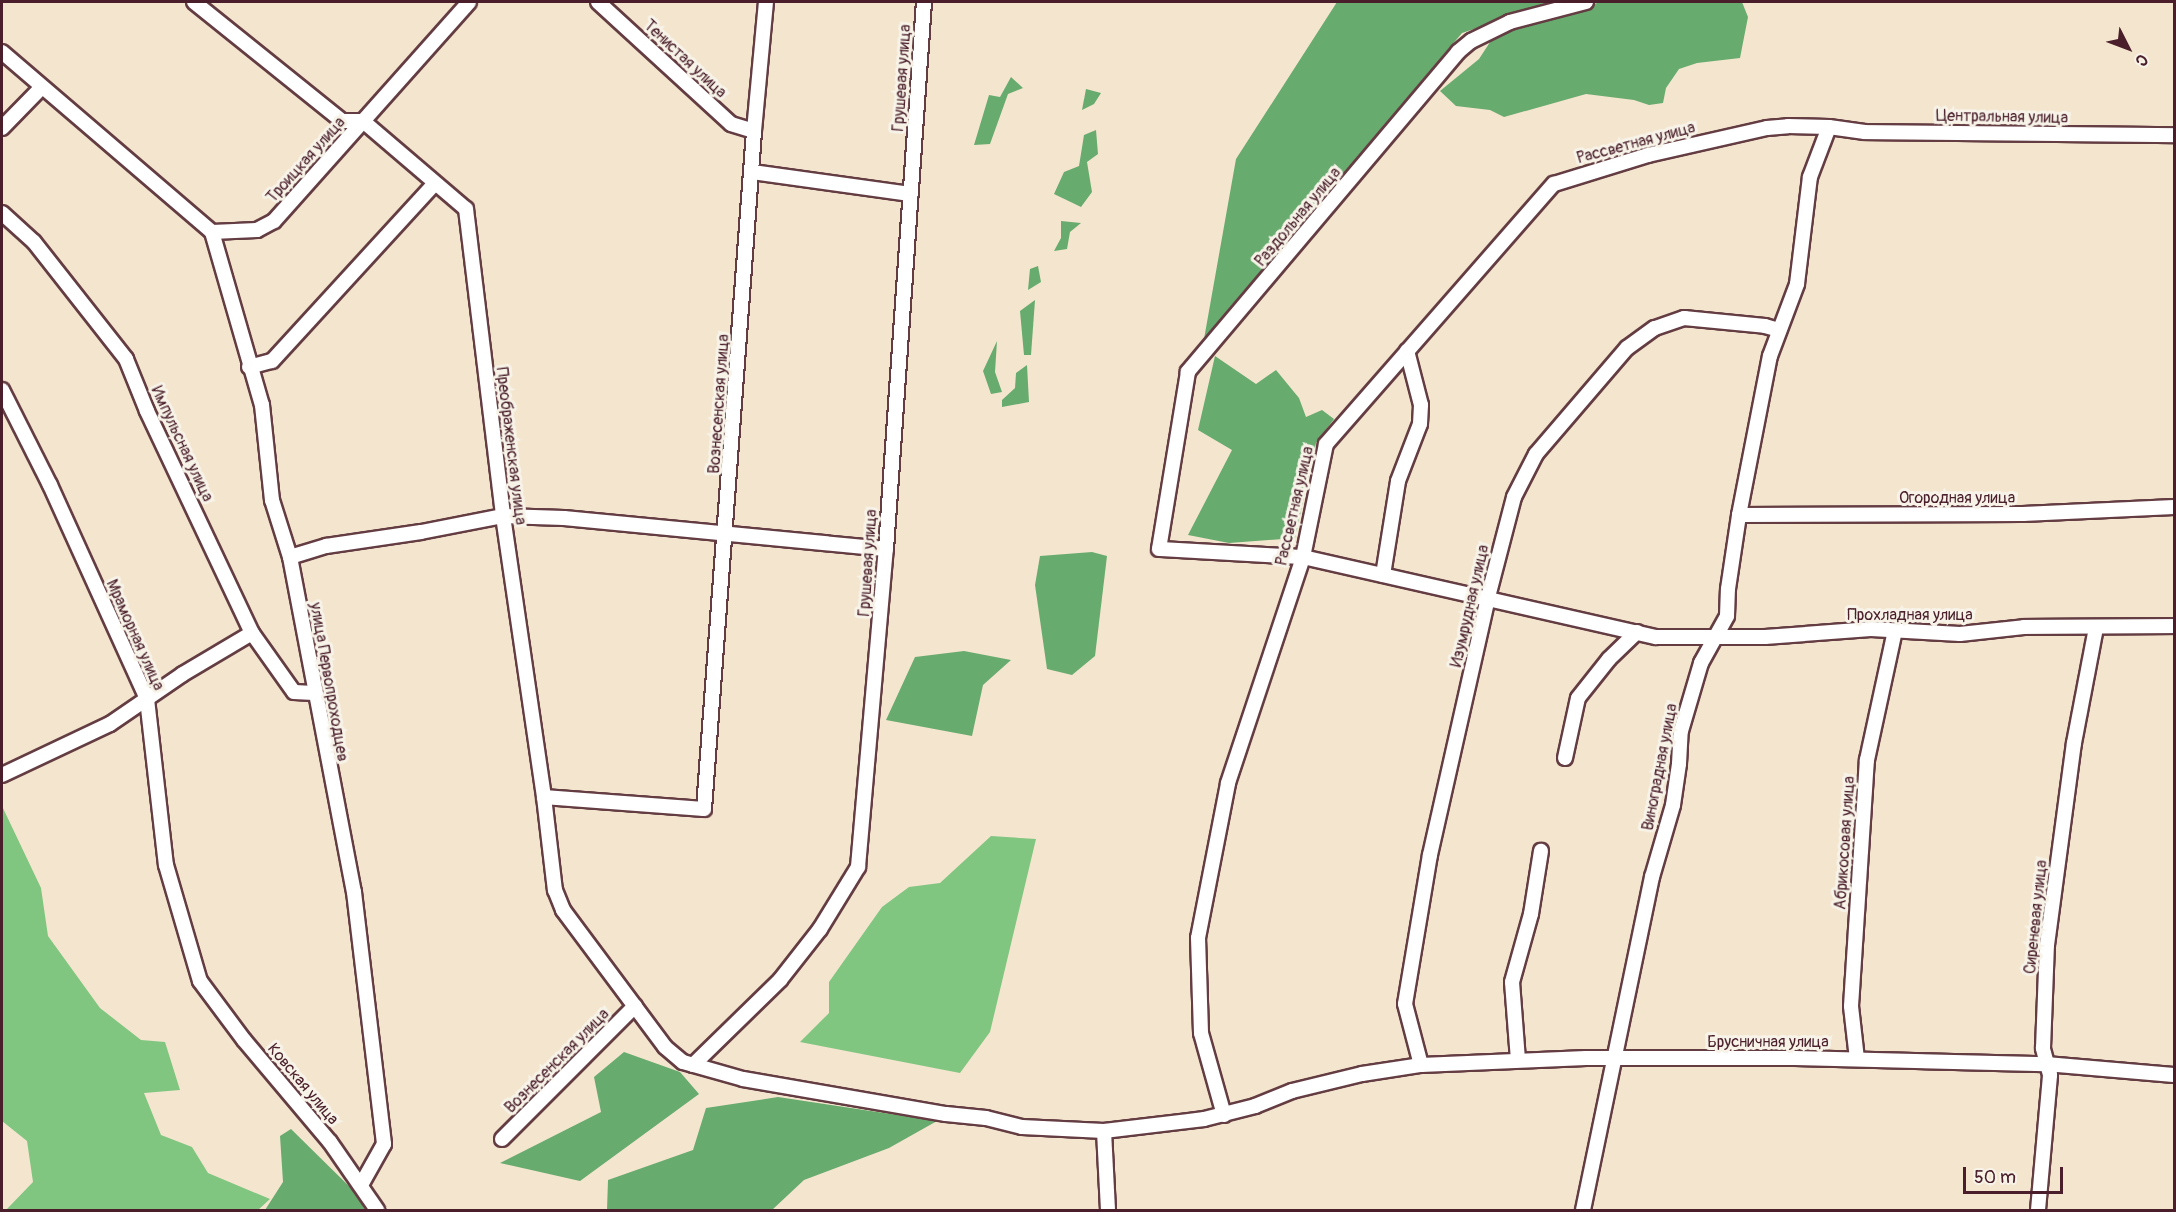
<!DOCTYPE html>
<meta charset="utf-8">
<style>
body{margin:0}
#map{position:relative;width:2176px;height:1212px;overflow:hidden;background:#f4e5ce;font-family:Pangolin,sans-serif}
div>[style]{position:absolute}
.green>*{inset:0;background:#80c681}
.forest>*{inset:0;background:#68ab6f}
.roads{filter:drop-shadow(2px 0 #643d43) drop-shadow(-2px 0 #643d43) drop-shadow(0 2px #643d43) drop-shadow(0 -2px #643d43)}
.street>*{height:14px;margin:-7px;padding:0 7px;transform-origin:7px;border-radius:7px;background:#fff}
span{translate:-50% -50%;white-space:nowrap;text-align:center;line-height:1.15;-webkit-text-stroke:6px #f7f3e8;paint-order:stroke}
.street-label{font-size:16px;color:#4a1f2b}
.frame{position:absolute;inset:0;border:3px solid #4a1f2b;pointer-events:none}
.north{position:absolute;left:2098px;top:18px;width:60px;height:60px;-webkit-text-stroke:4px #f7f3e8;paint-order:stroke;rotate:132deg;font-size:16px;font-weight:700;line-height:24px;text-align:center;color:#4a1f2b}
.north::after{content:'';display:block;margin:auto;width:21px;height:27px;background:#4a1f2b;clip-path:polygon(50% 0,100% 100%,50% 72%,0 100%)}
.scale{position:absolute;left:1963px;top:1167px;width:100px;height:27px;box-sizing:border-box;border:3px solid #4a1f2b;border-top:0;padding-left:8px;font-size:18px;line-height:21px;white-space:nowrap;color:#4a1f2b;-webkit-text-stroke:4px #f7f3e8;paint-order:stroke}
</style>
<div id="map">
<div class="green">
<div style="clip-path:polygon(2px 806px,41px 888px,48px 936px,100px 1008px,141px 1040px,165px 1042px,180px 1090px,144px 1093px,161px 1135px,192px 1147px,208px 1173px,270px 1199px,258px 1210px,6px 1210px,33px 1182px,27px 1141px,2px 1121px)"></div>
<div style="clip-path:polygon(991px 836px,1036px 839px,990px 1032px,960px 1073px,800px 1042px,829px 1013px,829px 982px,882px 907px,909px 887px,940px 883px)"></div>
</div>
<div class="forest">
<div style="clip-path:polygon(1337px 2px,1555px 2px,1462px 33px,1204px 339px,1236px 159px)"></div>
<div style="clip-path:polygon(1602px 2px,1742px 2px,1748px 17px,1740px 58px,1697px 63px,1679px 69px,1666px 88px,1663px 103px,1649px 105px,1634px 100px,1586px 94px,1504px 117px,1490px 110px,1456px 106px,1440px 91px,1479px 59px,1496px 33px,1561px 11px)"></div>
<div style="clip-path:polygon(1011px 77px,1023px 88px,1008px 94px,990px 144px,974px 145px,989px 95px,1000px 97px)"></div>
<div style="clip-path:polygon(1086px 89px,1101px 93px,1094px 104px,1082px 110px)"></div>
<div style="clip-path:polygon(1096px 130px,1098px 154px,1087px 162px,1092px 192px,1081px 207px,1054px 194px,1064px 172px,1079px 166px,1084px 135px)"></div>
<div style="clip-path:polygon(1061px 221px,1081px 223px,1070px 232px,1067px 249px,1054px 251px,1061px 238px)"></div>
<div style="clip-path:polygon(1038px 266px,1041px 282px,1028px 290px,1030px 269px)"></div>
<div style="clip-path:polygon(1035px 300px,1031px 355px,1024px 355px,1020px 311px)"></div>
<div style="clip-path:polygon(997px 341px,995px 372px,1002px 392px,991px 394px,983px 371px)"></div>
<div style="clip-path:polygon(1215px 356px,1256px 384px,1276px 370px,1299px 398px,1306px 417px,1322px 410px,1334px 419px,1316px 443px,1295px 538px,1229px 543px,1188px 535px,1232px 450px,1198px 430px)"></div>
<div style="clip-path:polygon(1027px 365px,1029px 402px,1002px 407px,1002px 400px,1015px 388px,1016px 373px)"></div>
<div style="clip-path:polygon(1092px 552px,1107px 556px,1095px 656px,1072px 675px,1047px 669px,1035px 585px,1040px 556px)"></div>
<div style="clip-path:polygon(964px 651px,1011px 660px,983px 685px,972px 736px,886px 720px,915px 657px)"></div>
<div style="clip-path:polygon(624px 1052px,680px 1072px,699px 1094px,580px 1181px,500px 1163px,601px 1112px,594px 1077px)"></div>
<div style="clip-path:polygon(778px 1097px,937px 1121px,889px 1148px,804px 1180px,772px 1210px,607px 1210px,608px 1180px,693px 1150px,706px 1108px)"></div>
<div style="clip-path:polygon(291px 1129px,357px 1194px,365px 1210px,265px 1210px,283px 1182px,280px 1136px)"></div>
</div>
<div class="roads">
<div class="street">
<div style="left:194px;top:2px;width:190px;rotate:38.8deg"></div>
<div style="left:342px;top:121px;width:21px"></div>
<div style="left:363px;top:121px;width:135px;rotate:40.5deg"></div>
<div style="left:466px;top:209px;width:309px;rotate:83.1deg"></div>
<div style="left:503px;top:516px;width:284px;rotate:81.7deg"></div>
<div style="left:544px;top:797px;width:94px;rotate:83.3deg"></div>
<div style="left:555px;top:890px;width:22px;rotate:68deg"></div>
<div style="left:563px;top:910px;width:171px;rotate:53.3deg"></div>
<div style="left:665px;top:1047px;width:23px;rotate:40deg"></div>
<div style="left:683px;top:1062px;width:62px;rotate:15.8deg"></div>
<div style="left:743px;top:1079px;width:206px;rotate:9.8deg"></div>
<div style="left:946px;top:1114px;width:40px;rotate:5.7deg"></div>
<div style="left:986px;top:1118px;width:37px;rotate:14deg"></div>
<div style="left:1022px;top:1127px;width:82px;rotate:2.8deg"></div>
<div style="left:1104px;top:1131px;width:101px;rotate:-6.8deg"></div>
<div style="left:1204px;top:1119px;width:53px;rotate:-14.3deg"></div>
<div style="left:1255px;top:1106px;width:40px;rotate:-22deg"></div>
<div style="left:1292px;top:1091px;width:72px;rotate:-13.7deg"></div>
<div style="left:1362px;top:1074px;width:60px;rotate:-8.7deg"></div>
<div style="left:1421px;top:1065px;width:165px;rotate:-2.4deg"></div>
<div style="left:1586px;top:1058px;width:209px"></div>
<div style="left:1795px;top:1058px;width:251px;rotate:1.4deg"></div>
<div style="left:2046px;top:1064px;width:128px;rotate:4.9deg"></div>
<div style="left:598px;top:2px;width:180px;rotate:42.5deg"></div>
<div style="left:731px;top:124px;width:24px;rotate:17deg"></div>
<div style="left:1586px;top:2px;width:79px;rotate:165.3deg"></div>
<div style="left:1510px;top:22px;width:43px;rotate:154deg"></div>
<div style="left:1471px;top:41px;width:17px;rotate:140deg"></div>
<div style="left:1458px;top:52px;width:419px;rotate:130.2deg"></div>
<div style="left:1188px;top:372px;width:179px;rotate:99.3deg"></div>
<div style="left:1159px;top:549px;width:144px;rotate:3.2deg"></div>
<div style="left:1303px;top:557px;width:362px;rotate:12.8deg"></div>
<div style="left:1656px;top:637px;width:109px"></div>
<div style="left:1765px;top:637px;width:106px;rotate:-4.3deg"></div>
<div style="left:1871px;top:629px;width:89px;rotate:3.2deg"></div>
<div style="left:1960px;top:634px;width:64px;rotate:-6.2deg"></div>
<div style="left:2024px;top:627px;width:150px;rotate:-0.4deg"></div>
<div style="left:2px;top:52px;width:277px;rotate:40.6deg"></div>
<div style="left:212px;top:232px;width:45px;rotate:-2.5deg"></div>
<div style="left:257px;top:230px;width:19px;rotate:-28deg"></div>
<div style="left:274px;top:221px;width:293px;rotate:-48.3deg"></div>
<div style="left:2px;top:128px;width:56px;rotate:-45.7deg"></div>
<div style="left:752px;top:172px;width:160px;rotate:7.9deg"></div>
<div style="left:2px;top:213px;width:43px;rotate:42.2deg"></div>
<div style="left:34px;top:242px;width:149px;rotate:51.8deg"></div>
<div style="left:126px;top:359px;width:56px;rotate:68deg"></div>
<div style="left:147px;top:411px;width:246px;rotate:64.7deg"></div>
<div style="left:252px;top:633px;width:72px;rotate:54.6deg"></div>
<div style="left:294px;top:692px;width:20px;rotate:3deg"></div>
<div style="left:212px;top:232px;width:180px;rotate:73.9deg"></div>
<div style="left:262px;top:405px;width:96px;rotate:84deg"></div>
<div style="left:272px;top:500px;width:60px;rotate:72.5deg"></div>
<div style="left:290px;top:557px;width:341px;rotate:79.2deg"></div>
<div style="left:354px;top:892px;width:254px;rotate:83.2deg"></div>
<div style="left:384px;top:1144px;width:47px;rotate:119.3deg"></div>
<div style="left:249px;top:367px;width:24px;rotate:-15deg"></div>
<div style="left:272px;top:361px;width:241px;rotate:-47.5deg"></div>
<div style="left:2px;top:390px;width:106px;rotate:63.2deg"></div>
<div style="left:50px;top:485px;width:235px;rotate:65.6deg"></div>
<div style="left:147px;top:699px;width:167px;rotate:83.5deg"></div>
<div style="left:166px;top:865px;width:121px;rotate:73.7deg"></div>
<div style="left:200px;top:981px;width:74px;rotate:53.3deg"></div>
<div style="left:244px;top:1040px;width:133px;rotate:49.9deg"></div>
<div style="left:330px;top:1142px;width:83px;rotate:55.3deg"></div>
<div style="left:1739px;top:515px;width:284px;rotate:-0.2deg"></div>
<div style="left:2023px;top:514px;width:151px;rotate:-2.7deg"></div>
<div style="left:290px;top:557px;width:38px;rotate:-17deg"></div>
<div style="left:326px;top:546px;width:96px;rotate:-8.4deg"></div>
<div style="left:421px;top:532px;width:84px;rotate:-11deg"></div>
<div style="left:503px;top:516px;width:61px;rotate:1.9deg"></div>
<div style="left:564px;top:518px;width:323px;rotate:5.5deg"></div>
<div style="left:1383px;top:575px;width:95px;rotate:-80.9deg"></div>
<div style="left:1398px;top:481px;width:61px;rotate:-68.9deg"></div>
<div style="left:1420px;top:424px;width:19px;rotate:-87deg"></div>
<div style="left:1421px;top:405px;width:56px;rotate:-104.5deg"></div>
<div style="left:1565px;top:758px;width:61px;rotate:-77.8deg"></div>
<div style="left:1578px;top:698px;width:50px;rotate:-51.5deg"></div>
<div style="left:1609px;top:659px;width:39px;rotate:-44deg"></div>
<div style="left:2px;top:775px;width:119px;rotate:-25.3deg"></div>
<div style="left:110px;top:724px;width:88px;rotate:-34.4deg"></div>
<div style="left:183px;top:674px;width:80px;rotate:-30.7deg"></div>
<div style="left:544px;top:797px;width:160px;rotate:4.3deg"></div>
<div style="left:704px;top:809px;width:680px;rotate:-85.78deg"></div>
<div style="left:754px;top:131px;width:130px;rotate:-84.7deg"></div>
<div style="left:1857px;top:1059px;width:53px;rotate:-96.5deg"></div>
<div style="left:1851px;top:1006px;width:247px;rotate:-86.3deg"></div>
<div style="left:1867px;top:760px;width:132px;rotate:-77.8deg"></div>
<div style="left:1518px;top:1060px;width:78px;rotate:-94.4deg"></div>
<div style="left:1512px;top:982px;width:71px;rotate:-74.4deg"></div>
<div style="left:1531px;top:914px;width:64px;rotate:-81deg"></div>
<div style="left:693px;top:1065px;width:122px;rotate:-44.3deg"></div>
<div style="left:780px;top:980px;width:65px;rotate:-51.9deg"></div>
<div style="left:820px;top:929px;width:73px;rotate:-58.5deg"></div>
<div style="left:858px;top:867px;width:319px;rotate:-85deg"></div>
<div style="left:886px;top:549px;width:548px;rotate:-86.03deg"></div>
<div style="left:1421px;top:1065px;width:63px;rotate:-104.7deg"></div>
<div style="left:1405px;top:1004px;width:151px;rotate:-80.5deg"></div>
<div style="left:1430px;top:855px;width:264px;rotate:-77.3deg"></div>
<div style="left:1488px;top:597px;width:103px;rotate:-75.4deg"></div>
<div style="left:1514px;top:497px;width:48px;rotate:-62.9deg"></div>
<div style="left:1536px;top:454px;width:140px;rotate:-49.4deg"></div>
<div style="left:1627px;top:348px;width:34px;rotate:-36deg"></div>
<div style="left:1655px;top:328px;width:31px;rotate:-19deg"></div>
<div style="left:1684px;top:318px;width:81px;rotate:5.6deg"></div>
<div style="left:1765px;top:326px;width:15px;rotate:16deg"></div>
<div style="left:1224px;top:1115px;width:85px;rotate:-105.7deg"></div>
<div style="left:1201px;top:1033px;width:95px;rotate:-91.8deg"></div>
<div style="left:1198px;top:938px;width:158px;rotate:-79deg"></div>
<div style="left:1228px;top:783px;width:238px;rotate:-71.6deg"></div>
<div style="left:1303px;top:557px;width:115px;rotate:-78.5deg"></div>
<div style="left:1326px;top:444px;width:346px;rotate:-48.8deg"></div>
<div style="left:1554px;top:184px;width:98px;rotate:-17.1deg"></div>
<div style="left:1648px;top:155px;width:122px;rotate:-12.8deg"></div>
<div style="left:1767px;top:128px;width:21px;rotate:-5deg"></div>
<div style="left:1788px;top:126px;width:41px;rotate:1.4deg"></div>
<div style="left:1829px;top:127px;width:36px;rotate:8deg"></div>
<div style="left:1865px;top:132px;width:309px;rotate:0.6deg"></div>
<div style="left:1104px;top:1131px;width:79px;rotate:87.1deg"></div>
<div style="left:502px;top:1139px;width:188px;rotate:-45deg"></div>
<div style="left:1583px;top:1210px;width:340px;rotate:-78.3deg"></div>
<div style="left:1652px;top:877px;width:75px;rotate:-73.7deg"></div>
<div style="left:1673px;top:805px;width:41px;rotate:-81.7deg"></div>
<div style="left:1679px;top:764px;width:33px;rotate:-87deg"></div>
<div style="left:1681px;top:731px;width:71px;rotate:-73.6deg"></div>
<div style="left:1701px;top:663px;width:54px;rotate:-61deg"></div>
<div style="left:1727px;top:616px;width:27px;rotate:-88deg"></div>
<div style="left:1728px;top:589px;width:75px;rotate:-81.5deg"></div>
<div style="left:1739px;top:515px;width:162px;rotate:-79deg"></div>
<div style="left:1770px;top:356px;width:77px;rotate:-69.4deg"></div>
<div style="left:1797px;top:284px;width:108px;rotate:-83.1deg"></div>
<div style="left:1810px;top:177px;width:53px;rotate:-69.2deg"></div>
<div style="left:2038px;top:1210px;width:136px;rotate:-84.9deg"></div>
<div style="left:2050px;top:1075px;width:28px;rotate:-105deg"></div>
<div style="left:2043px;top:1048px;width:103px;rotate:-87.8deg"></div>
<div style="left:2047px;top:945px;width:204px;rotate:-82.4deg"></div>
<div style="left:2074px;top:743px;width:117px;rotate:-79.2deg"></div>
</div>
</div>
<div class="street-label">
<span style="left:685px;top:59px;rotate:43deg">Тенистая улица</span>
<span style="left:902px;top:78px;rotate:-86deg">Грушевая улица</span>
<span style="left:2002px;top:117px;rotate:1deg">Центральная улица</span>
<span style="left:1636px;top:143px;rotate:-15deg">Рассветная улица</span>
<span style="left:306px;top:160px;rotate:-48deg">Троицкая улица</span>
<span style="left:1298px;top:217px;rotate:-50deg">Раздольная улица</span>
<span style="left:719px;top:404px;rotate:-86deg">Вознесенская улица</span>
<span style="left:182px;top:444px;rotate:65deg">Импульсная улица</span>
<span style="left:511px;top:446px;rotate:83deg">Преображенская улица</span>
<span style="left:1957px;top:498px">Огородная улица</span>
<span style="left:1295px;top:506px;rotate:-77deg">Рассветная улица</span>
<span style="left:868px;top:563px;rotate:-86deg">Грушевая улица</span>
<span style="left:1470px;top:606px;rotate:-77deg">Изумрудная улица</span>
<span style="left:1910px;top:615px">Прохладная улица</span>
<span style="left:135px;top:635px;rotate:66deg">Мраморная улица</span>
<span style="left:329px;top:682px;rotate:80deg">улица Первопроходцев</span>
<span style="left:1660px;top:767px;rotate:-79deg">Виноградная улица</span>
<span style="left:1845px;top:843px;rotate:-86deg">Абрикосовая улица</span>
<span style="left:2036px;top:917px;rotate:-84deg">Сиреневая улица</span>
<span style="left:1768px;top:1042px">Брусничная улица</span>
<span style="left:557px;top:1061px;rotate:-45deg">Вознесенская улица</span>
<span style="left:303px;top:1084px;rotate:50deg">Ковская улица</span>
</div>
<div class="frame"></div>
<div class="north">С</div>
<div class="scale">50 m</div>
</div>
